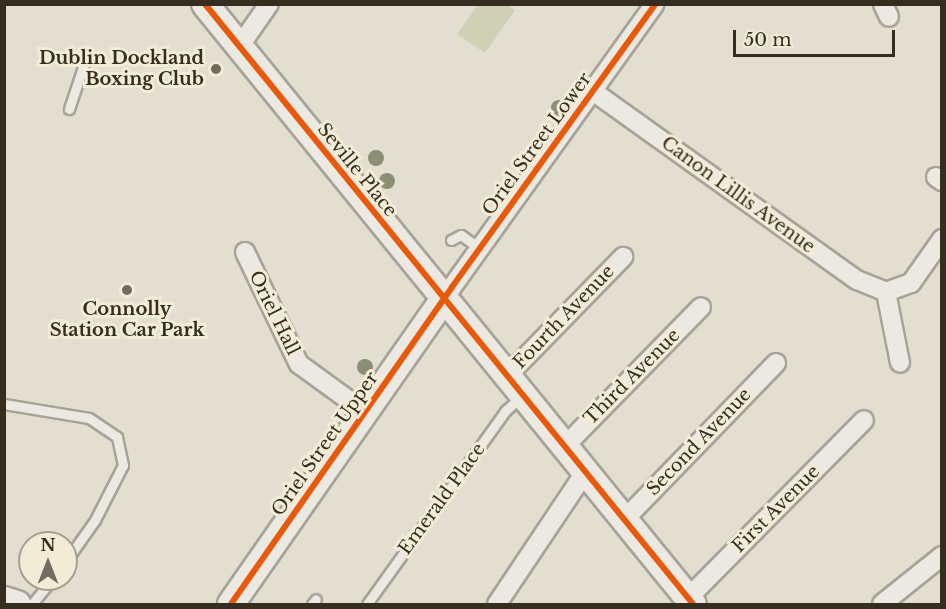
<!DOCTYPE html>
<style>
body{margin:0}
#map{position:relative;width:946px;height:609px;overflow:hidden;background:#e2ded0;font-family:"Libre Baskerville",serif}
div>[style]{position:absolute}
.green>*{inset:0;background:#cfd1b4}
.roads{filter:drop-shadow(2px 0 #a8a398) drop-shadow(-2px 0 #a8a398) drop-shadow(0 2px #a8a398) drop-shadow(0 -2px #a8a398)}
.lane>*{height:9px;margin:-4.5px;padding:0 4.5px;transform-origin:4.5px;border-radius:4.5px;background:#ebe9e1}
.street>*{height:18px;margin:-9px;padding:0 9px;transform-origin:9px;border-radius:9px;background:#ebe9e1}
.secondary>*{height:26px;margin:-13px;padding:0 13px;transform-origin:13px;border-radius:13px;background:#ebe9e1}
.cycleway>*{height:6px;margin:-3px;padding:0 3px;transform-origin:3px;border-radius:3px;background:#e8590c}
.trees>*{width:16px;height:16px;margin:-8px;border-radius:50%;background:#8b9075}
.dots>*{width:16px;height:16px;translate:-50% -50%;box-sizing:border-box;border:3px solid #f2ecd7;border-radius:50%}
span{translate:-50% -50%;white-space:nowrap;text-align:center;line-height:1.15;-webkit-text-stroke:6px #f2ecd7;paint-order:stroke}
.poi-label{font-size:18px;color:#362d21;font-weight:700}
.right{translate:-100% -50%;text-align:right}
.street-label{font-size:18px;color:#362d21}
.frame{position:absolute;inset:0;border:6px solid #362d21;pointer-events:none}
.north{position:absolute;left:18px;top:531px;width:60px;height:60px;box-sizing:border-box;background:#f2ecd7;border:2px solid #a7a08e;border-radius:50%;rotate:0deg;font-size:16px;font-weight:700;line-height:24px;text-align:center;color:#362d21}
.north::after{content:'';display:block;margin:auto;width:21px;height:27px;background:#726b5e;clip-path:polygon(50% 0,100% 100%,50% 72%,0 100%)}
.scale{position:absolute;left:733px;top:30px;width:162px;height:27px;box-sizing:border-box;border:3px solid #362d21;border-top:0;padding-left:8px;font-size:18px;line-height:21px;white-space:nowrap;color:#362d21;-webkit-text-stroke:4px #f2ecd7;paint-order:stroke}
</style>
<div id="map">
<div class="green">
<div style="clip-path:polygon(478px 5px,507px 5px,515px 10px,485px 53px,457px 34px)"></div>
</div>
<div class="roads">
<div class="lane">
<div style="left:69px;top:109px;width:54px;rotate:-71.6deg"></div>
<div style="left:451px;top:240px;width:11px;rotate:-27deg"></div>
<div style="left:461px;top:235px;width:24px;rotate:36deg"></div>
<div style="left:4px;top:404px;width:86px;rotate:9.4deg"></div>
<div style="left:89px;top:418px;width:34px;rotate:34deg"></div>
<div style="left:117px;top:437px;width:29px;rotate:78deg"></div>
<div style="left:123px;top:465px;width:62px;rotate:117deg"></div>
<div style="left:95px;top:520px;width:50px;rotate:125.3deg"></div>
<div style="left:32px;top:604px;width:32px;rotate:-51deg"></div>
<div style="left:312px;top:604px;width:6px;rotate:-51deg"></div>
<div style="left:367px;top:604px;width:237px;rotate:-54.4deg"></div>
<div style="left:505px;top:411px;width:21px;rotate:-41deg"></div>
</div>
<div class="street">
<div style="left:883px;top:4px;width:14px;rotate:65deg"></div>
<div style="left:239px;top:47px;width:52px;rotate:-55.1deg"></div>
<div style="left:594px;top:92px;width:323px;rotate:35.6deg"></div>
<div style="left:857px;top:280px;width:31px;rotate:22deg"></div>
<div style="left:886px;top:292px;width:72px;rotate:78.8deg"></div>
<div style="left:936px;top:177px;width:7px;rotate:34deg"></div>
<div style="left:245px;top:252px;width:124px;rotate:64.3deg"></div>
<div style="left:299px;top:364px;width:82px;rotate:36deg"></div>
<div style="left:886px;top:292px;width:27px;rotate:-20deg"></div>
<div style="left:911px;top:283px;width:54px;rotate:-54.8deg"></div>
<div style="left:442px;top:301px;width:365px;rotate:-54.4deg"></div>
<div style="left:506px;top:377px;width:168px;rotate:-45.7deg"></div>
<div style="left:563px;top:448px;width:197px;rotate:-45.6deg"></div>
<div style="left:623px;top:521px;width:220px;rotate:-45.9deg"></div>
<div style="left:688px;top:598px;width:250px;rotate:-45.3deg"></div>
<div style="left:497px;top:604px;width:156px;rotate:-56.2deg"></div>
<div style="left:882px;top:604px;width:77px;rotate:-38.7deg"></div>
</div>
<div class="secondary">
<div style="left:205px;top:4px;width:773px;rotate:50.88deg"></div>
<div style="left:4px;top:600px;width:14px;rotate:17deg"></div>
<div style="left:231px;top:604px;width:369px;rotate:-55.1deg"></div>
</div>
</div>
<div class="cycleway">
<div style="left:205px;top:4px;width:773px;rotate:50.88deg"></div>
<div style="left:231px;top:604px;width:386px;rotate:-55.1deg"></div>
<div style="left:452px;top:287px;width:348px;rotate:-54.3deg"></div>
</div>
<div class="trees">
<div style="left:559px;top:108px"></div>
<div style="left:376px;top:158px"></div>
<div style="left:387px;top:181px"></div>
<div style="left:365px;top:367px"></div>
</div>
<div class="dots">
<div style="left:216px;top:69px;background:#726b5e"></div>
<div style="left:127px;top:290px;background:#726b5e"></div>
</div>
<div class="poi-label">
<span class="right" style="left:204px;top:69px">Dublin Dockland<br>Boxing Club</span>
<span style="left:127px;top:320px">Connolly<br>Station Car Park</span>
</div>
<div class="street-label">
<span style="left:537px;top:144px;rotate:-54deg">Oriel Street Lower</span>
<span style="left:357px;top:170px;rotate:51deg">Seville Place</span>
<span style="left:738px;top:195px;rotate:36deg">Canon Lillis Avenue</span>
<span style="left:274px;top:313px;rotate:64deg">Oriel Hall</span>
<span style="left:564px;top:317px;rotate:-46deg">Fourth Avenue</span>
<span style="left:632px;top:377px;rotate:-45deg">Third Avenue</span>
<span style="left:699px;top:442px;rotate:-46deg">Second Avenue</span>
<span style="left:325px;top:444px;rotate:-55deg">Oriel Street Upper</span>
<span style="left:442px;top:499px;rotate:-54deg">Emerald Place</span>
<span style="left:776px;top:509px;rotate:-45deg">First Avenue</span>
</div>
<div class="frame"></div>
<div class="north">N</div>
<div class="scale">50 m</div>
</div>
